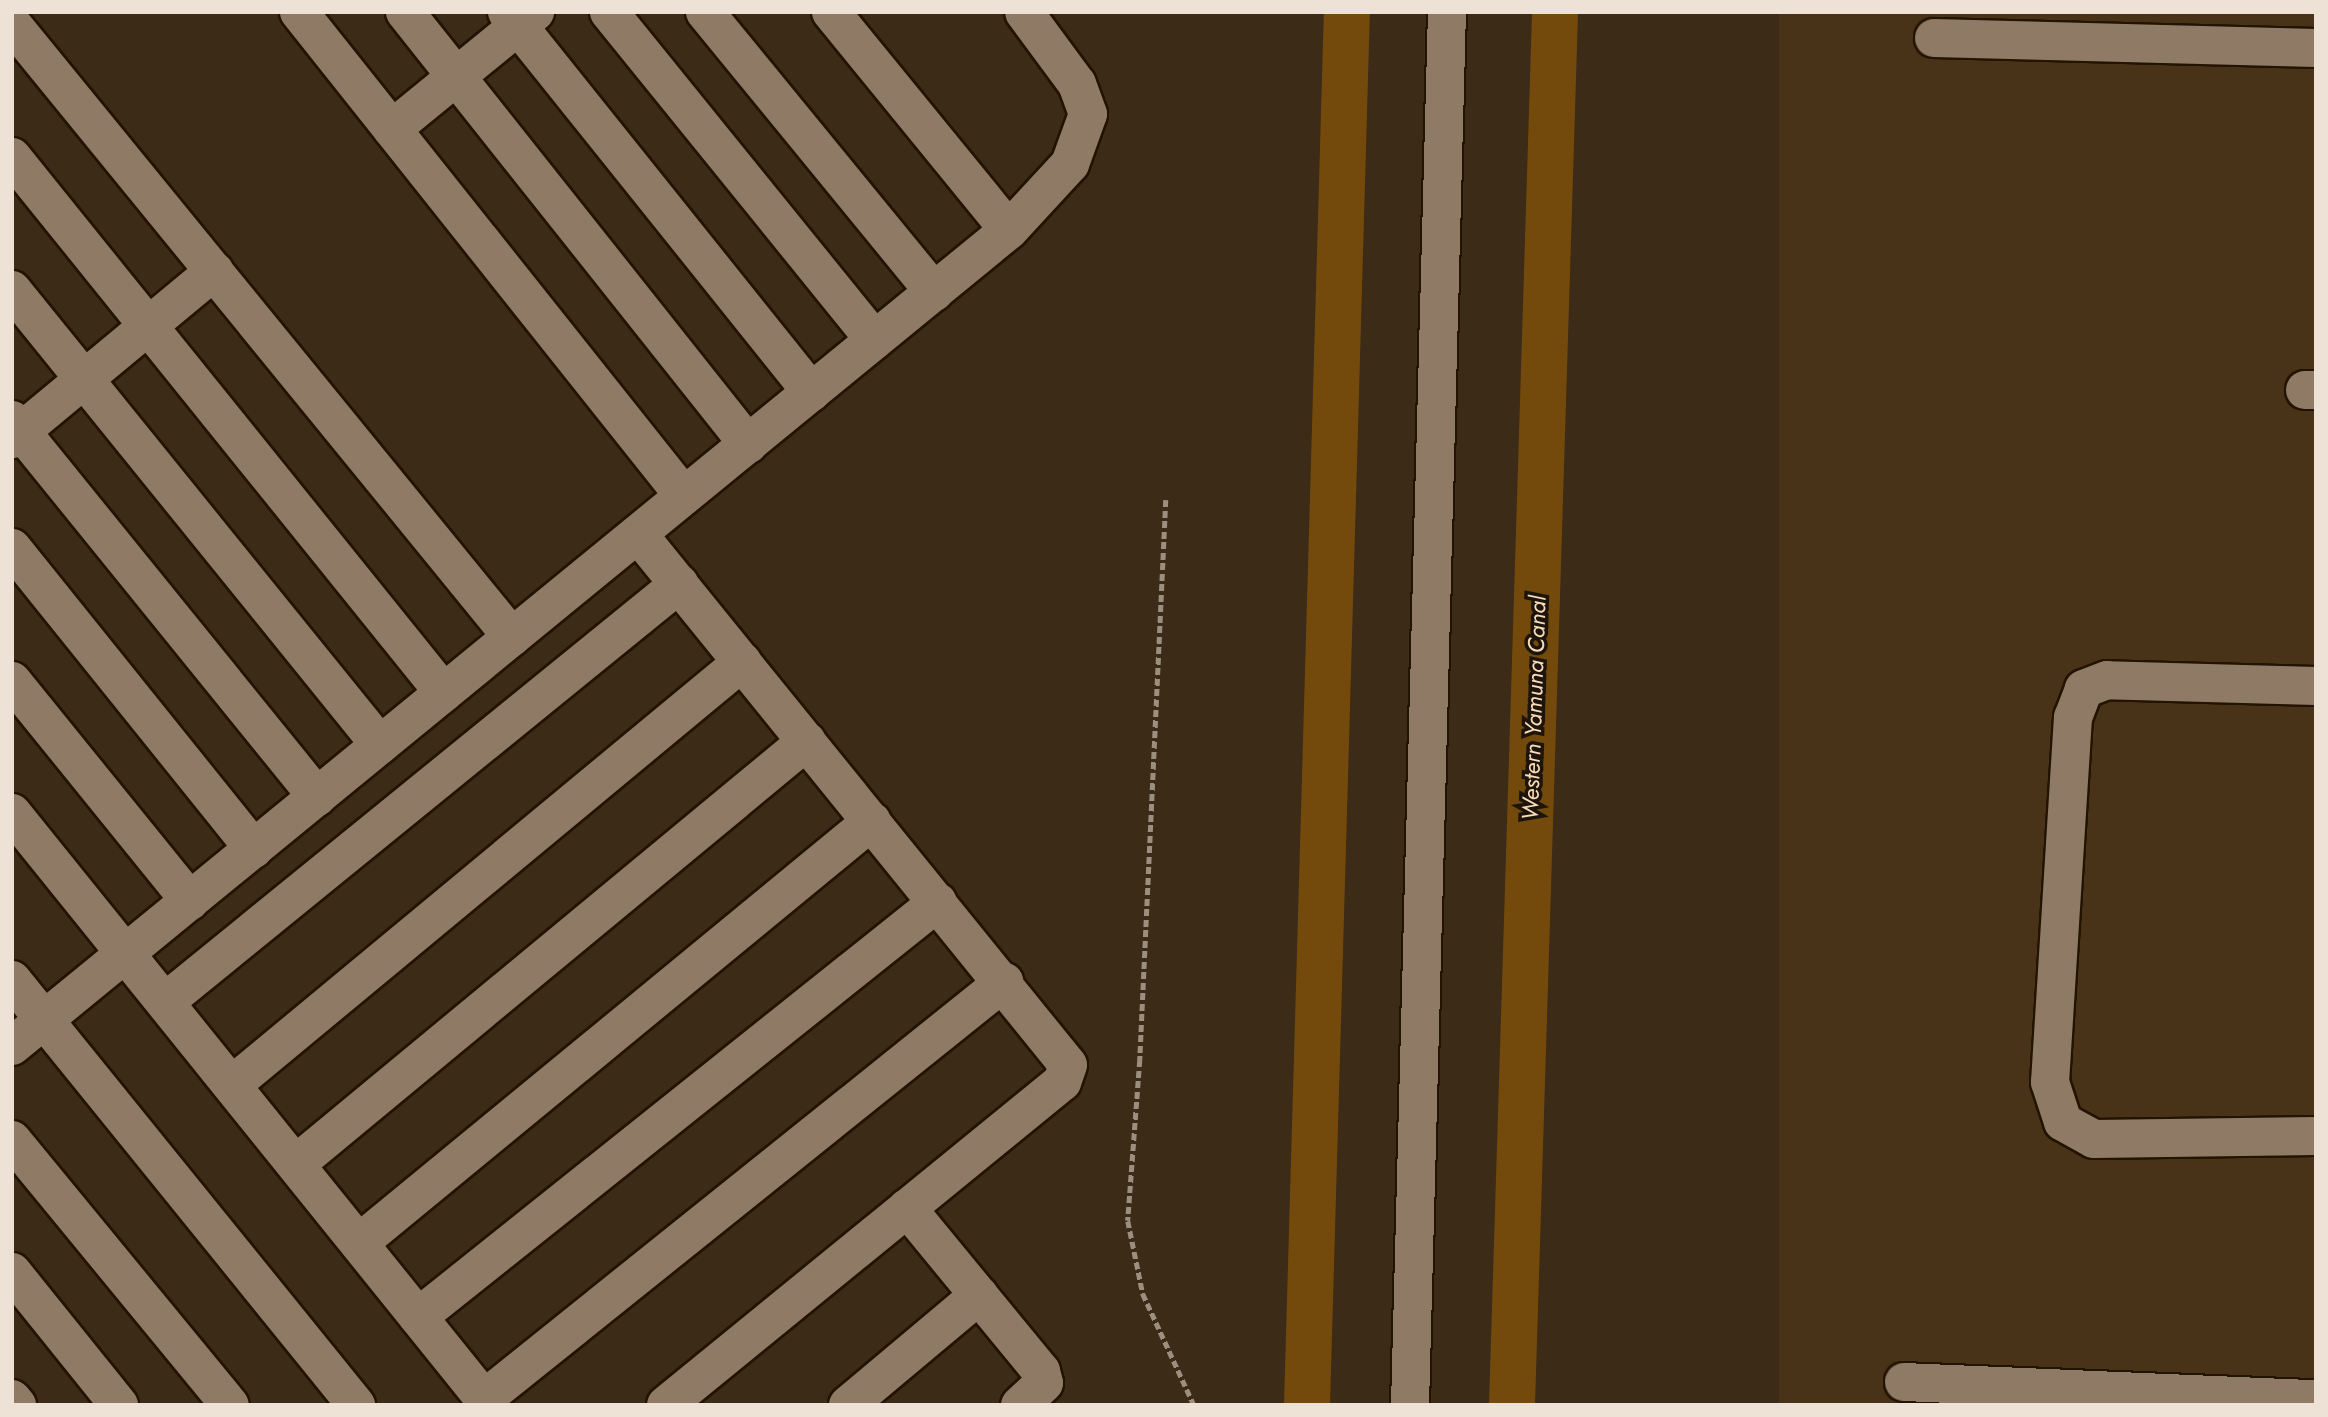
<!DOCTYPE html>
<style>
body{margin:0}
#map{position:relative;width:2328px;height:1417px;overflow:hidden;background:#3c2b17;font-family:Jost,sans-serif}
div>[style]{position:absolute}
.built>*{inset:0;background:#493318;transform-origin:0 0}
.canal>*{height:46px;margin:-23px;padding:0 23px;transform-origin:23px;border-radius:23px;background:#744a0c}
.path>*{height:4.5px;margin-top:-2.25px;transform-origin:0;background:repeating-linear-gradient(90deg,#9d8f7f 0 7px,transparent 0 10.5px)}
.roads{filter:drop-shadow(2px 0 #231301) drop-shadow(-2px 0 #231301) drop-shadow(0 2px #231301) drop-shadow(0 -2px #231301)}
.street>*{height:38px;margin:-19px;padding:0 19px;transform-origin:19px;border-radius:19px;background:#8f7b65}
span{translate:-50% -50%;white-space:nowrap;text-align:center;line-height:1.15;-webkit-text-stroke:7px #1d150c;paint-order:stroke}
.water-label{font-size:23px;color:#fadbb8;font-style:italic}
.frame{position:absolute;inset:0;border:14px solid #eee2d6;pointer-events:none}
</style>
<div id="map">
<div class="built">
<div style="left:1779px;top:12px;width:537px;height:1393px"></div>
</div>
<div class="canal">
<div style="left:1307px;top:1405px;width:1394px;rotate:-88.36deg"></div>
<div style="left:1512px;top:1405px;width:1394px;rotate:-88.23deg"></div>
</div>
<div class="path">
<div style="left:1166px;top:500px;width:561px;rotate:92.66deg"></div>
<div style="left:1140px;top:1060px;width:161px;rotate:94.3deg"></div>
<div style="left:1128px;top:1221px;width:75px;rotate:78.4deg"></div>
<div style="left:1143px;top:1294px;width:122px;rotate:65.3deg"></div>
</div>
<div class="roads">
<div class="street">
<div style="left:299px;top:12px;width:618px;rotate:51.5deg"></div>
<div style="left:405px;top:12px;width:552px;rotate:51.55deg"></div>
<div style="left:507px;top:12px;width:487px;rotate:51.3deg"></div>
<div style="left:609px;top:12px;width:422px;rotate:51deg"></div>
<div style="left:705px;top:12px;width:362px;rotate:50.7deg"></div>
<div style="left:831px;top:12px;width:281px;rotate:50.8deg"></div>
<div style="left:12px;top:24px;width:791px;rotate:50.8deg"></div>
<div style="left:1934px;top:38px;width:382px;rotate:1.5deg"></div>
<div style="left:392px;top:129px;width:185px;rotate:-39.3deg"></div>
<div style="left:12px;top:157px;width:688px;rotate:51.13deg"></div>
<div style="left:12px;top:290px;width:585px;rotate:51.03deg"></div>
<div style="left:2305px;top:390px;width:11px"></div>
<div style="left:12px;top:420px;width:485px;rotate:51deg"></div>
<div style="left:12px;top:439px;width:263px;rotate:-39.7deg"></div>
<div style="left:638px;top:534px;width:683px;rotate:51deg"></div>
<div style="left:1068px;top:1065px;width:18px;rotate:109deg"></div>
<div style="left:1062px;top:1082px;width:511px;rotate:140.8deg"></div>
<div style="left:12px;top:548px;width:386px;rotate:51.2deg"></div>
<div style="left:12px;top:681px;width:283px;rotate:51deg"></div>
<div style="left:2316px;top:686px;width:209px;rotate:-178.4deg"></div>
<div style="left:2107px;top:680px;width:25px;rotate:159deg"></div>
<div style="left:2084px;top:689px;width:30px;rotate:111deg"></div>
<div style="left:2073px;top:717px;width:366px;rotate:93.6deg"></div>
<div style="left:2050px;top:1082px;width:42px;rotate:72deg"></div>
<div style="left:2063px;top:1122px;width:35px;rotate:29deg"></div>
<div style="left:2094px;top:1139px;width:222px;rotate:-0.8deg"></div>
<div style="left:12px;top:813px;width:760px;rotate:51.14deg"></div>
<div style="left:12px;top:980px;width:547px;rotate:51.01deg"></div>
<div style="left:165px;top:1002px;width:663px;rotate:-39.12deg"></div>
<div style="left:12px;top:1046px;width:1288px;rotate:-39.3deg"></div>
<div style="left:1009px;top:230px;width:90px;rotate:-47.3deg"></div>
<div style="left:1070px;top:164px;width:53px;rotate:-70.2deg"></div>
<div style="left:1088px;top:114px;width:32px;rotate:-110deg"></div>
<div style="left:1077px;top:84px;width:89px;rotate:-126.4deg"></div>
<div style="left:232px;top:1085px;width:663px;rotate:-39.67deg"></div>
<div style="left:12px;top:1140px;width:343px;rotate:50.6deg"></div>
<div style="left:296px;top:1164px;width:663px;rotate:-39.62deg"></div>
<div style="left:907px;top:1208px;width:211px;rotate:50.6deg"></div>
<div style="left:1041px;top:1371px;width:12px;rotate:76deg"></div>
<div style="left:1044px;top:1383px;width:33px;rotate:137deg"></div>
<div style="left:359px;top:1243px;width:664px;rotate:-39.44deg"></div>
<div style="left:12px;top:1272px;width:171px;rotate:51.2deg"></div>
<div style="left:418px;top:1317px;width:665px;rotate:-38.59deg"></div>
<div style="left:1904px;top:1382px;width:412px;rotate:2.4deg"></div>
<div style="left:12px;top:1399px;width:8px;rotate:50deg"></div>
<div style="left:484px;top:1399px;width:667px;rotate:-38.73deg"></div>
<div style="left:848px;top:1405px;width:171px;rotate:-40deg"></div>
<div style="left:1410px;top:1405px;width:1393px;rotate:-88.48deg"></div>
</div>
</div>
<div class="water-label">
<span style="left:1534px;top:708px;rotate:-88deg">Western Yamuna Canal</span>
</div>
<div class="frame"></div>
</div>
